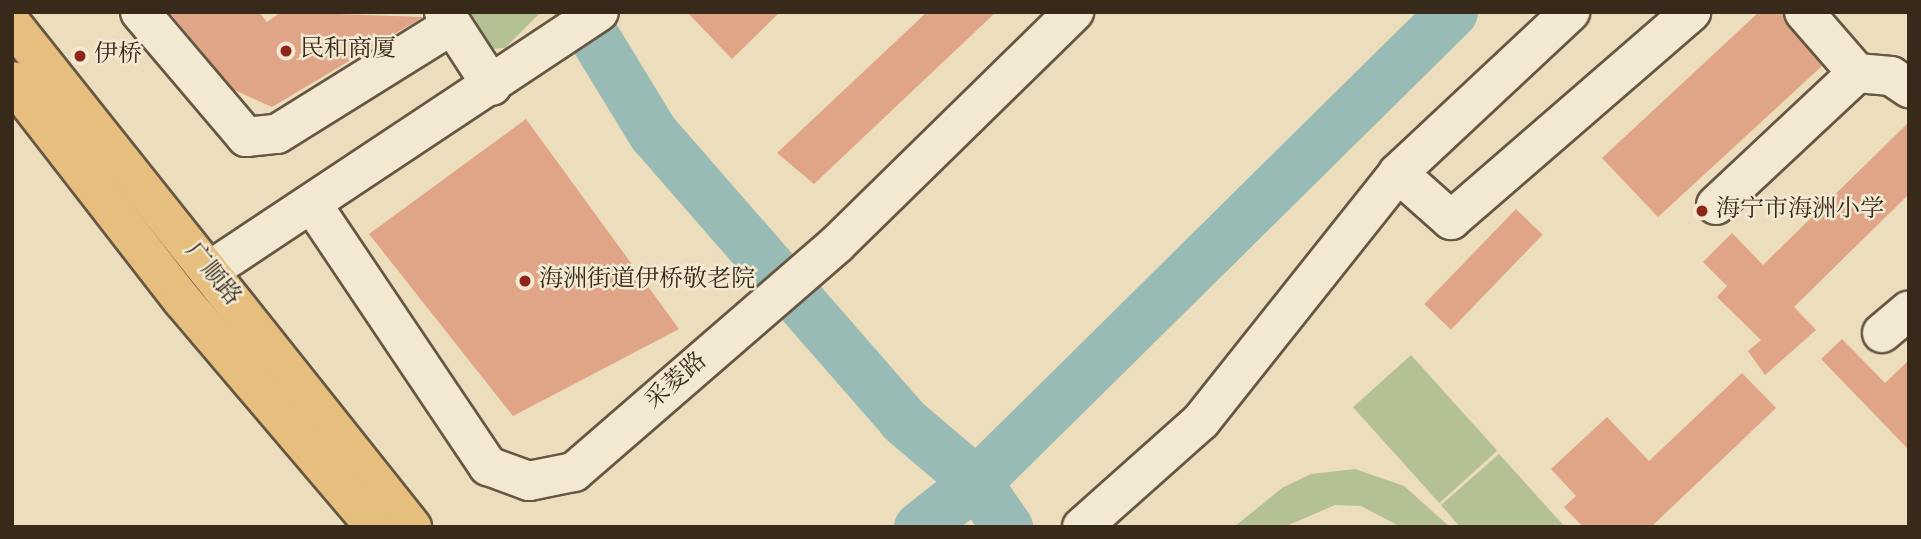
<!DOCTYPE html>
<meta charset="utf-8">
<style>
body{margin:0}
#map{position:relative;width:1921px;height:539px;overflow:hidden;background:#ecddbc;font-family:"Sorts Mill Goudy","Noto Serif SC",serif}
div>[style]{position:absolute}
.green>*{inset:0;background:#b4c293;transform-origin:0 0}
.river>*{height:51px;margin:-25.5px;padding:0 25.5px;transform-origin:25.5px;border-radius:25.5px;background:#99bbb5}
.building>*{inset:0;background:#dfa586;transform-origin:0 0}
.roads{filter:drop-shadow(2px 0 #655743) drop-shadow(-2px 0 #655743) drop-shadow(0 2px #655743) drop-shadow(0 -2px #655743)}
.minor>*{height:38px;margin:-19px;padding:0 19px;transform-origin:19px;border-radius:19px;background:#f3e9d3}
.major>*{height:38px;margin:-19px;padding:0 19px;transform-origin:19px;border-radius:19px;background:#e6be7e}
.dots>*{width:19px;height:19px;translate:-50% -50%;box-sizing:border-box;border:4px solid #f3e9d3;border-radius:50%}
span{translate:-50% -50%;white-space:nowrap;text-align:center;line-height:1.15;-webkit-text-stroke:5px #f3e9d3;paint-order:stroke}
.poi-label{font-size:24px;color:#382a1b}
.left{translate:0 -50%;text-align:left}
.street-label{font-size:24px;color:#382a1b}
.frame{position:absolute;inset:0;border:14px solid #382a1b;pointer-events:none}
</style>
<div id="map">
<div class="green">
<div style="clip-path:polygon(466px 12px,541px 12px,505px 48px,490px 49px)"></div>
<div style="left:1411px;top:355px;width:129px;height:78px;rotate:48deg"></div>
<div style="clip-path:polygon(1499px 454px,1565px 527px,1460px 527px,1441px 505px)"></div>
<div style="clip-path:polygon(1355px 469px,1404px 486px,1450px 527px,1401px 527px,1361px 506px,1335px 505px,1284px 527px,1234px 527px,1282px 488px,1311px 474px)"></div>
</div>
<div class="river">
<div style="left:579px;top:12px;width:142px;rotate:58.6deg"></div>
<div style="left:653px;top:133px;width:381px;rotate:48.9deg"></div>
<div style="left:903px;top:420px;width:96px;rotate:40.3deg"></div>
<div style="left:976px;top:482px;width:55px;rotate:55.4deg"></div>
<div style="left:919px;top:527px;width:73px;rotate:-38.3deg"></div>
<div style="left:976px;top:482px;width:669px;rotate:-44.64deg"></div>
</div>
<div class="building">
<div style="clip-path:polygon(169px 12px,259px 12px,267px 22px,281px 12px,423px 17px,272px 107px,234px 90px)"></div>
<div style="clip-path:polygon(687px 12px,780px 12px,732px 59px)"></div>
<div style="clip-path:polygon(927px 12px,996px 12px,814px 184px,777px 153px)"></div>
<div style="clip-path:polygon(1759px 12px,1783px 12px,1822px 66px,1658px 217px,1602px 158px)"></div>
<div style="clip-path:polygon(526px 119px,679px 329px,513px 416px,369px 234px)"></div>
<div style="clip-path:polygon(1909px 122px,1909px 194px,1794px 307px,1816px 330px,1765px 375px,1748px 351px,1761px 340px,1717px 297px,1727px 286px,1703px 262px,1732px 233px,1763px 265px)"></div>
<div style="left:1516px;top:209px;width:37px;height:132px;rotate:44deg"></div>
<div style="clip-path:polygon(1842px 339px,1885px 383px,1909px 360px,1909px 450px,1821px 359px)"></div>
<div style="clip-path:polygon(1742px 373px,1776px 408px,1651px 527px,1583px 527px,1564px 507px,1576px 496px,1551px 469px,1607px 417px,1649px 461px)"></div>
</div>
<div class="roads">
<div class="minor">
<div style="left:140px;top:12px;width:164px;rotate:49.7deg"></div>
<div style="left:246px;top:137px;width:31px;rotate:-6deg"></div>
<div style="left:277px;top:134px;width:206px;rotate:-31.9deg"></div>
<div style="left:444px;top:12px;width:88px;rotate:57deg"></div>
<div style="left:1804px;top:12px;width:81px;rotate:49deg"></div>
<div style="left:1857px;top:73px;width:34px;rotate:5deg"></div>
<div style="left:1891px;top:76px;width:22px;rotate:34deg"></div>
<div style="left:1398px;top:173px;width:71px;rotate:41.6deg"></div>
<div style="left:1451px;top:220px;width:318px;rotate:-40.9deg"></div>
<div style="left:312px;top:204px;width:316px;rotate:56.1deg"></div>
<div style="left:488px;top:466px;width:44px;rotate:20.1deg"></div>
<div style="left:529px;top:481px;width:46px;rotate:-11.3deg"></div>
<div style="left:574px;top:472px;width:348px;rotate:-40.9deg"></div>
<div style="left:837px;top:244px;width:332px;rotate:-44.4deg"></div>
<div style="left:1716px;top:205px;width:193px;rotate:-43.1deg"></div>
<div style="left:209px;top:271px;width:468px;rotate:-33.6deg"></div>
<div style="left:1882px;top:333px;width:35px;rotate:-40deg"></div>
<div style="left:1082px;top:527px;width:159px;rotate:-41.7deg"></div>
<div style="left:1201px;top:421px;width:317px;rotate:-51.5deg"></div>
<div style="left:1398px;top:173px;width:236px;rotate:-43.1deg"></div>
</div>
<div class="major">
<div style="left:12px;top:24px;width:643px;rotate:51.51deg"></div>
<div style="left:12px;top:81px;width:277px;rotate:52.2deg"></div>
<div style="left:182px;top:300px;width:298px;rotate:49.6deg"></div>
</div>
</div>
<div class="dots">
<div style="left:286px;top:51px;background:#8f2418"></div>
<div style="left:80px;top:56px;background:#8f2418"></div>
<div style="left:1702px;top:211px;background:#8f2418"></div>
<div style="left:525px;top:281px;background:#8f2418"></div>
</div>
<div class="poi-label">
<span class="left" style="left:300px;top:51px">民和商厦</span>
<span class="left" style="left:94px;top:56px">伊桥</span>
<span class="left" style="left:1716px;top:211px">海宁市海洲小学</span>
<span class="left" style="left:539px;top:281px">海洲街道伊桥敬老院</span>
</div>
<div class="street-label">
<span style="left:212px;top:275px;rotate:51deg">广顺路</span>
<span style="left:677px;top:382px;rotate:-41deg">采菱路</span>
</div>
<div class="frame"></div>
</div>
